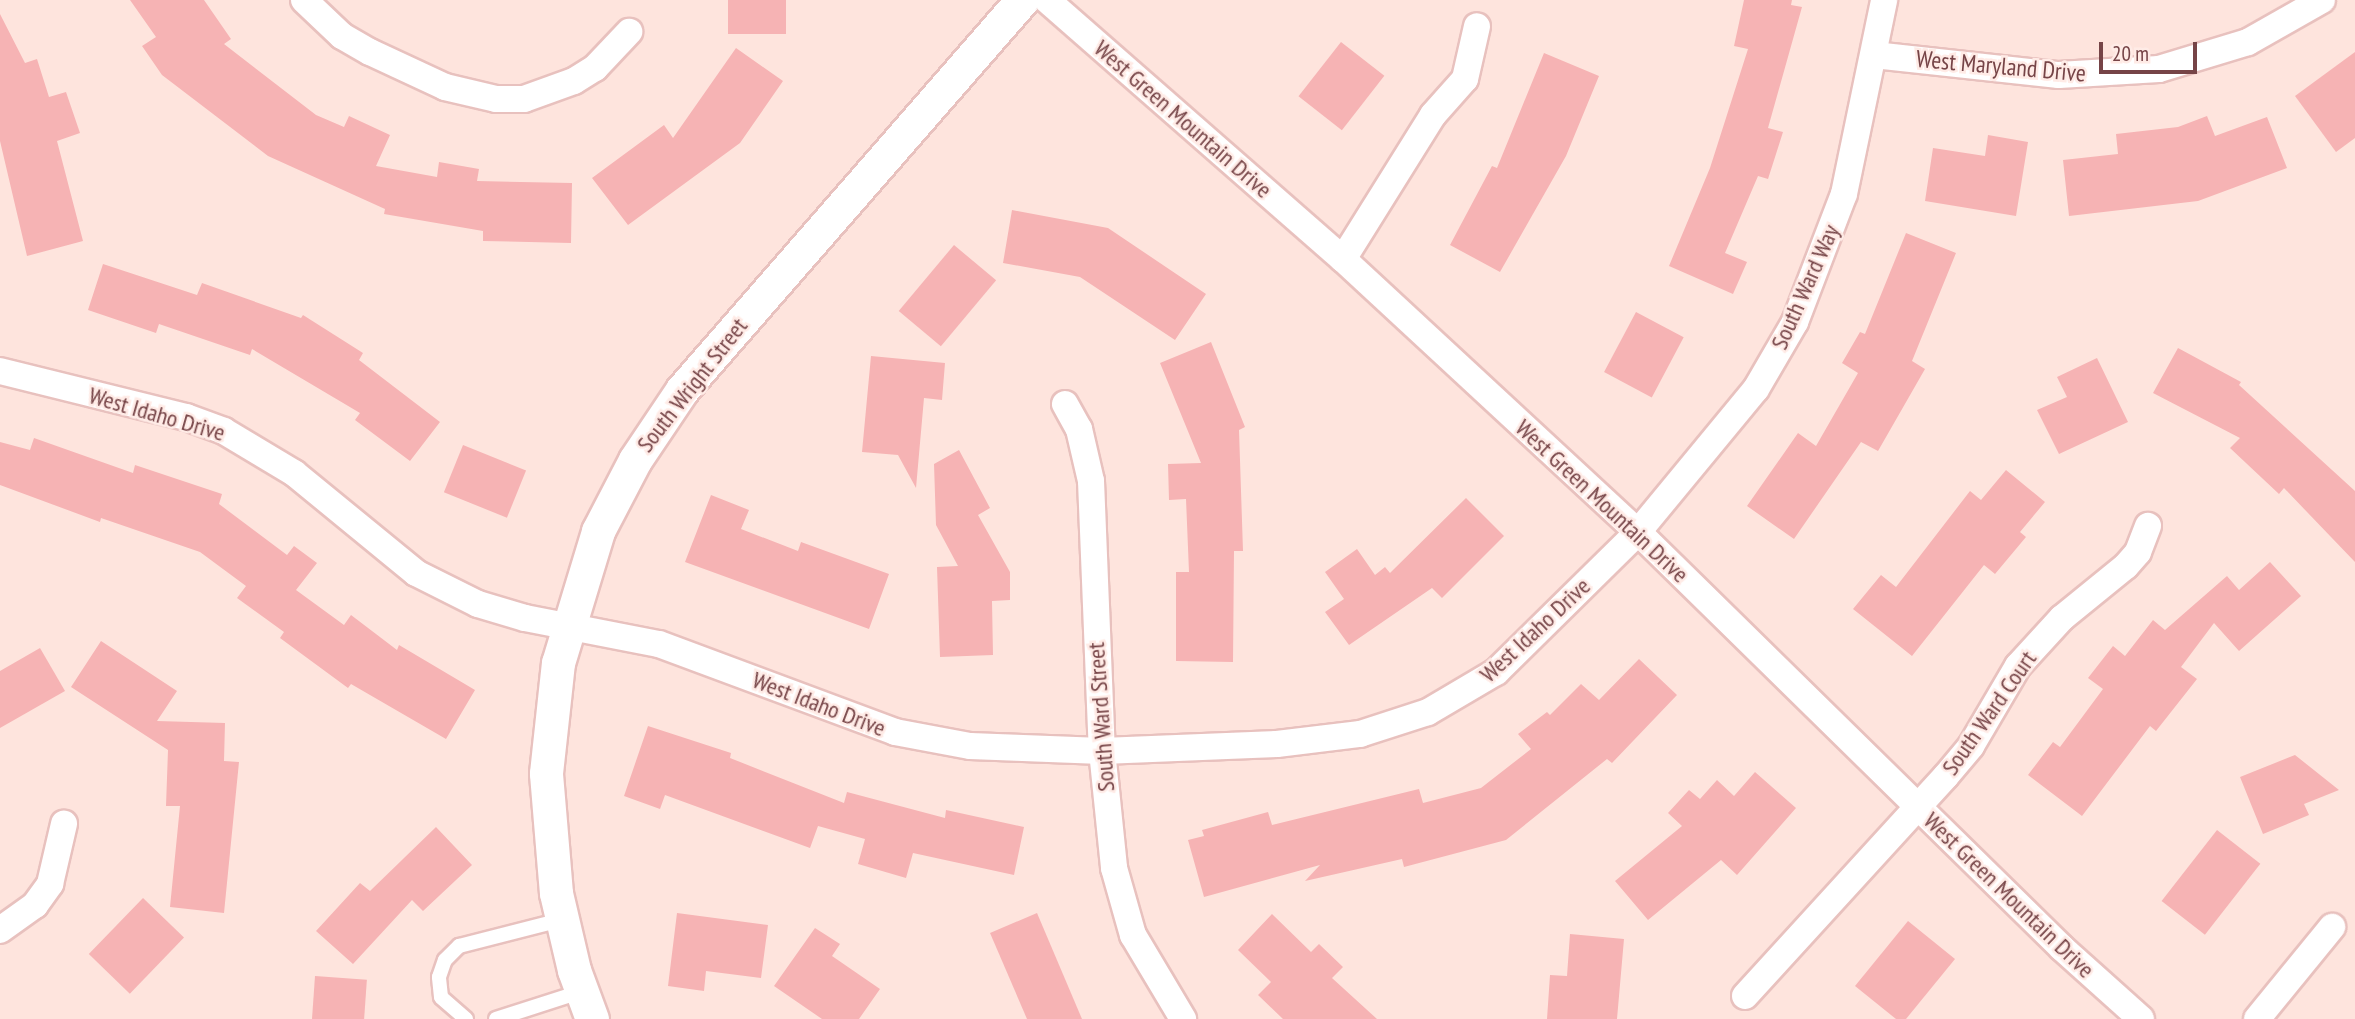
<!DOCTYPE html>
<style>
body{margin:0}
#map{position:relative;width:2355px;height:1019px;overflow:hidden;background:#fee4dd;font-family:"PT Sans Narrow",sans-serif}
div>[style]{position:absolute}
.building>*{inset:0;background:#f6b3b4;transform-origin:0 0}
.roads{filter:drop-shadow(2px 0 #e8c1be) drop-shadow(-2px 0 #e8c1be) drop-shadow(0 2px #e8c1be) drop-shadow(0 -2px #e8c1be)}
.service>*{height:14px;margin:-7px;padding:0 7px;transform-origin:7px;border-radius:7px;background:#fff}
.minor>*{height:26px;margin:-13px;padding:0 13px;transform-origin:13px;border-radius:13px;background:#fff}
.tertiary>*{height:33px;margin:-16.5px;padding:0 16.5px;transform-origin:16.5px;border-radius:16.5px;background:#fff}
span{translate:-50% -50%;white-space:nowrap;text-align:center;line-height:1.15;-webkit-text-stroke:5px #ffebe6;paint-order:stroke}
.street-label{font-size:24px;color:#764447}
.scale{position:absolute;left:2099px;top:42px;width:98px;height:32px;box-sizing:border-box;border:4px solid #764447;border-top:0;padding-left:9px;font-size:21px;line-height:24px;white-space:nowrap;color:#764447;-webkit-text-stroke:5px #ffebe6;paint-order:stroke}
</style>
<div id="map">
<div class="building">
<div style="clip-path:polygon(130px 0,204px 0,231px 39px,224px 44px,316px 115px,344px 127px,349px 116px,390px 135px,376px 166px,437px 177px,439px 162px,479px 169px,477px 181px,572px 183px,571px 243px,483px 241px,483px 231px,384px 214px,385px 209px,268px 156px,162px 75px,142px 46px,156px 37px)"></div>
<div style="left:728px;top:0;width:58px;height:34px"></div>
<div style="clip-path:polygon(1744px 0,1792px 0,1791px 5px,1802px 7px,1768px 128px,1783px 132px,1768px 179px,1758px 176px,1725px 253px,1747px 262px,1733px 294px,1669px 266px,1710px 168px,1748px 49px,1734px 46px)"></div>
<div style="clip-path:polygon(0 14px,25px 63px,37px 59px,49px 97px,66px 92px,80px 133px,57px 141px,83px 241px,27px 256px,0 141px)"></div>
<div style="left:1341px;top:42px;width:55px;height:69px;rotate:38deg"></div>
<div style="clip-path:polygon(736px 48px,783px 81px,740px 143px,628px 225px,592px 178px,664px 125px,673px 138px)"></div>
<div style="clip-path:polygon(2355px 52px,2355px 138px,2336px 152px,2295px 96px)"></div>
<div style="clip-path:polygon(1544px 53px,1599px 76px,1566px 156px,1500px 272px,1450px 245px,1492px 166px,1497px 168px)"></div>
<div style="clip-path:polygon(2207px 116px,2215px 136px,2267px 117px,2287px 168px,2198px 201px,2069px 216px,2063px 160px,2118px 154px,2116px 134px,2178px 127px)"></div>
<div style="clip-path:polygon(1988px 135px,2028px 142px,2016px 216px,1925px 201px,1933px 148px,1985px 156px)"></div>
<div style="clip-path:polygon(1012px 210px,1108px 228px,1206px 294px,1175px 340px,1080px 277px,1003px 263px)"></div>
<div style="clip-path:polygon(1906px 233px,1956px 253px,1912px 361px,1925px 369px,1878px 451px,1861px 442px,1794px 539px,1747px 506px,1798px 433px,1816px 446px,1858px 373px,1842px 363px,1860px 332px,1865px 334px)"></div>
<div style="left:954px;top:245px;width:55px;height:86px;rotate:40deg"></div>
<div style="clip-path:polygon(103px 264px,197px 295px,202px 283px,301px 318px,303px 315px,363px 353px,359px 360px,440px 422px,410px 461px,355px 420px,360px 413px,252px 349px,250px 355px,159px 324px,156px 333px,88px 310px)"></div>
<div style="left:1636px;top:312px;width:54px;height:68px;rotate:28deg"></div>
<div style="clip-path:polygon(1211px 342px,1245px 427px,1239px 430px,1243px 551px,1234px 551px,1233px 662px,1176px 661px,1176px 572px,1189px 572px,1186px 499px,1169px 500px,1168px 464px,1201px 463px,1160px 363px)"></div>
<div style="clip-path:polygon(2178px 348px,2241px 382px,2239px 385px,2355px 491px,2355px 562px,2284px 488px,2279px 494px,2230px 448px,2240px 438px,2153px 393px)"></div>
<div style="clip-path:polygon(871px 356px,945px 363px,942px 400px,924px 398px,916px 488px,898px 455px,862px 452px)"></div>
<div style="clip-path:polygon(2097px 358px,2128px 422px,2059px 454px,2037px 410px,2067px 397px,2057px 377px)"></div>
<div style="clip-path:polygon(34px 438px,133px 473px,135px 465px,222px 494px,219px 504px,287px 555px,294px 546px,317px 563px,296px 590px,344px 625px,351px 615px,397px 650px,399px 645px,475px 690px,446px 739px,351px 684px,348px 688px,280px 638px,284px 632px,237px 598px,246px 586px,200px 552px,101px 518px,100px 522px,0 485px,0 442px,30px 450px)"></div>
<div style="left:463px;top:445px;width:68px;height:51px;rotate:22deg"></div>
<div style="clip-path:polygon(959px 450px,990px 508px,978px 515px,1010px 572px,1010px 600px,992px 601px,993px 655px,940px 657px,937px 567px,958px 566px,936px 525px,934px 464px)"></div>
<div style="clip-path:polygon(2006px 470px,2045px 502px,2020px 532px,2026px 537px,1995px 574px,1984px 565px,1912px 656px,1853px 609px,1881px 575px,1896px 587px,1970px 491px,1981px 500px)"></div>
<div style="clip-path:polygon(711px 495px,749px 510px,741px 529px,798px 551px,801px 542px,889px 574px,869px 629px,685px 562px)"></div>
<div style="clip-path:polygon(1466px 498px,1504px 536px,1442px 598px,1432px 588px,1349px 645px,1325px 612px,1344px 599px,1325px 572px,1357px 549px,1375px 575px,1385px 567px,1390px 573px)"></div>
<div style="clip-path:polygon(2270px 562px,2301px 596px,2239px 651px,2214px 623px,2181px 667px,2197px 679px,2156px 731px,2150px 726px,2082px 816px,2028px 775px,2053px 742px,2060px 747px,2103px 689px,2088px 678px,2113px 646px,2125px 656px,2153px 620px,2165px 630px,2227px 576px,2239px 590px)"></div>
<div style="clip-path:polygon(101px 641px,177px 691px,157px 721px,225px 723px,224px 761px,239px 762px,224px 913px,170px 907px,180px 806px,166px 806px,168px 750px,71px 687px)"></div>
<div style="clip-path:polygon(40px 648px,65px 691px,0 728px,0 671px)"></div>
<div style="clip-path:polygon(1639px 659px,1677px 695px,1612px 763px,1607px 759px,1506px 840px,1404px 867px,1402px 859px,1305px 881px,1320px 865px,1204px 897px,1188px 840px,1204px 836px,1202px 830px,1268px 812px,1272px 825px,1419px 789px,1423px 803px,1481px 788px,1531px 749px,1518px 734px,1547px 712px,1550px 715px,1581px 684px,1599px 700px)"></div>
<div style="clip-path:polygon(648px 726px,731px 753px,730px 758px,844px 803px,847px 792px,945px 818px,946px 810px,1024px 827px,1014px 875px,913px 853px,906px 878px,858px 864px,865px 839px,818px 826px,810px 848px,665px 795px,660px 809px,624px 796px)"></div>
<div style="clip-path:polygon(2295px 755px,2339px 790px,2304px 804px,2309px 815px,2263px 834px,2240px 777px)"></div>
<div style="clip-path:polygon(1755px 772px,1796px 808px,1737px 875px,1721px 860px,1648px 920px,1615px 881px,1682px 826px,1668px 813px,1689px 790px,1700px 799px,1717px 780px,1734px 796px)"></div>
<div style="clip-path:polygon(436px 827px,472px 865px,423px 911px,412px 900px,353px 964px,316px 931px,360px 883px,370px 891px)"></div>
<div style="left:2217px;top:830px;width:55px;height:90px;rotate:38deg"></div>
<div style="left:143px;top:898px;width:57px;height:78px;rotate:44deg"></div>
<div style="clip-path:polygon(677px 913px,768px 925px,761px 978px,706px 971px,704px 991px,668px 986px)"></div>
<div style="clip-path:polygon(1037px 913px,1082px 1019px,1027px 1019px,990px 933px)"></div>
<div style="clip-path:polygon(1272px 914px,1311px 952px,1319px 944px,1343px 967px,1332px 978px,1377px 1019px,1283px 1019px,1258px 995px,1271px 982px,1238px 950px)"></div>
<div style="clip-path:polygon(1908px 921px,1955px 959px,1906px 1019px,1896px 1019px,1855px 986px)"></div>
<div style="clip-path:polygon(815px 928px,840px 944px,832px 956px,880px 989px,859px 1019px,822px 1019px,774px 986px)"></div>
<div style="clip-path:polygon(1570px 934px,1624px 939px,1617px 1019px,1547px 1019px,1550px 975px,1567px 976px)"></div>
<div style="left:315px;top:976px;width:52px;height:43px;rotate:4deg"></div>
</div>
<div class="roads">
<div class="service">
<div style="left:466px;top:1019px;width:33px;rotate:-139deg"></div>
<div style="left:441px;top:997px;width:20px;rotate:-96deg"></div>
<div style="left:439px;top:977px;width:18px;rotate:-71deg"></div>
<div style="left:445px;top:960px;width:20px;rotate:-45deg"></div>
<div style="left:459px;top:946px;width:105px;rotate:-14.3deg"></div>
<div style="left:496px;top:1019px;width:91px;rotate:-17.8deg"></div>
</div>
<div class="minor">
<div style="left:304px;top:0;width:52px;rotate:43.5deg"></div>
<div style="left:342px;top:36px;width:32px;rotate:30deg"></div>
<div style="left:370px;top:52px;width:83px;rotate:25deg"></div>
<div style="left:445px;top:87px;width:52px;rotate:13.2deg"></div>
<div style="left:496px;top:99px;width:28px"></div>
<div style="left:524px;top:99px;width:53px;rotate:-19.8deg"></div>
<div style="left:574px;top:81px;width:25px;rotate:-32deg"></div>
<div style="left:595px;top:68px;width:50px;rotate:-46.6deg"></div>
<div style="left:1047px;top:0;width:393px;rotate:41.2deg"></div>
<div style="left:1343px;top:259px;width:402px;rotate:42.8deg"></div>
<div style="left:1638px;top:532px;width:594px;rotate:44.45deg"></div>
<div style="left:2062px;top:948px;width:106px;rotate:41.9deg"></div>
<div style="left:1874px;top:55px;width:186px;rotate:6.2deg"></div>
<div style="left:2059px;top:75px;width:100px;rotate:-3.4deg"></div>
<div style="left:2159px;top:69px;width:93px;rotate:-16.9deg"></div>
<div style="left:2248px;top:42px;width:85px;rotate:-29.6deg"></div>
<div style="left:1343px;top:259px;width:170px;rotate:-58deg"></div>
<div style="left:1433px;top:115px;width:48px;rotate:-48.4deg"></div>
<div style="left:1465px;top:79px;width:54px;rotate:-77.2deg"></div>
<div style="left:0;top:371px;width:192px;rotate:13.9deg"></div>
<div style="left:186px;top:417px;width:40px;rotate:20.2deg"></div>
<div style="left:224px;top:431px;width:82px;rotate:31deg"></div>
<div style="left:294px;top:473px;width:158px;rotate:39.3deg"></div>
<div style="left:416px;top:573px;width:69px;rotate:26.6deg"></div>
<div style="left:478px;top:604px;width:49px;rotate:16.6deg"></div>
<div style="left:525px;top:618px;width:136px;rotate:11deg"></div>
<div style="left:659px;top:644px;width:252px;rotate:20.4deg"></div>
<div style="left:895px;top:732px;width:76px;rotate:10.6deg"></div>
<div style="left:970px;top:746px;width:132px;rotate:2.2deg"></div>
<div style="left:1102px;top:751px;width:175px;rotate:-2.3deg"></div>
<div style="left:1277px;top:744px;width:84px;rotate:-6.9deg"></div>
<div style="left:1360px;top:734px;width:71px;rotate:-17.9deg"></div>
<div style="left:1428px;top:712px;width:79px;rotate:-30.5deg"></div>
<div style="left:1496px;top:672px;width:199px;rotate:-44.6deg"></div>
<div style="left:1638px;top:532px;width:185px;rotate:-50.5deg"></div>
<div style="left:1756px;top:389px;width:78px;rotate:-59.8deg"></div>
<div style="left:1795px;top:322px;width:137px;rotate:-69.1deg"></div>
<div style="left:1844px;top:194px;width:198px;rotate:-78.3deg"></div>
<div style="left:1065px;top:404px;width:29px;rotate:61deg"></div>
<div style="left:1079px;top:429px;width:53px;rotate:77deg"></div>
<div style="left:1091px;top:481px;width:270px;rotate:87.7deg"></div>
<div style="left:1102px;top:751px;width:118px;rotate:84.1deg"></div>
<div style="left:1114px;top:868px;width:70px;rotate:74.2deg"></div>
<div style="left:1133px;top:935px;width:98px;rotate:59.2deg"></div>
<div style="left:0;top:930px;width:43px;rotate:-35.5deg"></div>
<div style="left:35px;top:905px;width:26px;rotate:-54deg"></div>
<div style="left:50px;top:884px;width:62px;rotate:-76.9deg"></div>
<div style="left:1745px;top:996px;width:298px;rotate:-47.6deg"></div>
<div style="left:1946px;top:776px;width:39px;rotate:-50deg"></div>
<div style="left:1971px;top:746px;width:93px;rotate:-59.6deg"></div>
<div style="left:2018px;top:666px;width:65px;rotate:-47.5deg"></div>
<div style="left:2062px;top:618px;width:82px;rotate:-39.1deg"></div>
<div style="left:2126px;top:566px;width:18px;rotate:-49deg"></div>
<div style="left:2138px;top:552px;width:28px;rotate:-69deg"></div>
<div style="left:2257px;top:1019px;width:119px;rotate:-50.8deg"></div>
</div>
<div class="tertiary">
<div style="left:592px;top:1019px;width:52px;rotate:-110.2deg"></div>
<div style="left:574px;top:970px;width:79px;rotate:-103.2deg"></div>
<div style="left:556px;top:893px;width:120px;rotate:-94.8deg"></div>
<div style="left:546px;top:773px;width:111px;rotate:-83.8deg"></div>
<div style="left:558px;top:663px;width:138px;rotate:-73.1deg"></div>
<div style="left:598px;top:531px;width:80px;rotate:-62.5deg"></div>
<div style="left:635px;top:460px;width:84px;rotate:-56.1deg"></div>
<div style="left:682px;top:390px;width:517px;rotate:-48.92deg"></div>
</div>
</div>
<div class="street-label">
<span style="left:2001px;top:66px;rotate:5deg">West Maryland Drive</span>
<span style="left:1183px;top:119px;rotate:41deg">West Green Mountain Drive</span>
<span style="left:1805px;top:287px;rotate:-66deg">South Ward Way</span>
<span style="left:692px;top:385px;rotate:-52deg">South Wright Street</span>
<span style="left:157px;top:414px;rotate:16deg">West Idaho Drive</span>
<span style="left:1602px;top:501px;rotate:43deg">West Green Mountain Drive</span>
<span style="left:1535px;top:630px;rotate:-43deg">West Idaho Drive</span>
<span style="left:819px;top:704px;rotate:21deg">West Idaho Drive</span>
<span style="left:1989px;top:713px;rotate:-55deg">South Ward Court</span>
<span style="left:1101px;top:717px;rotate:-94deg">South Ward Street</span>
<span style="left:2009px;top:895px;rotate:44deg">West Green Mountain Drive</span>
</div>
<div class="scale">20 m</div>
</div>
